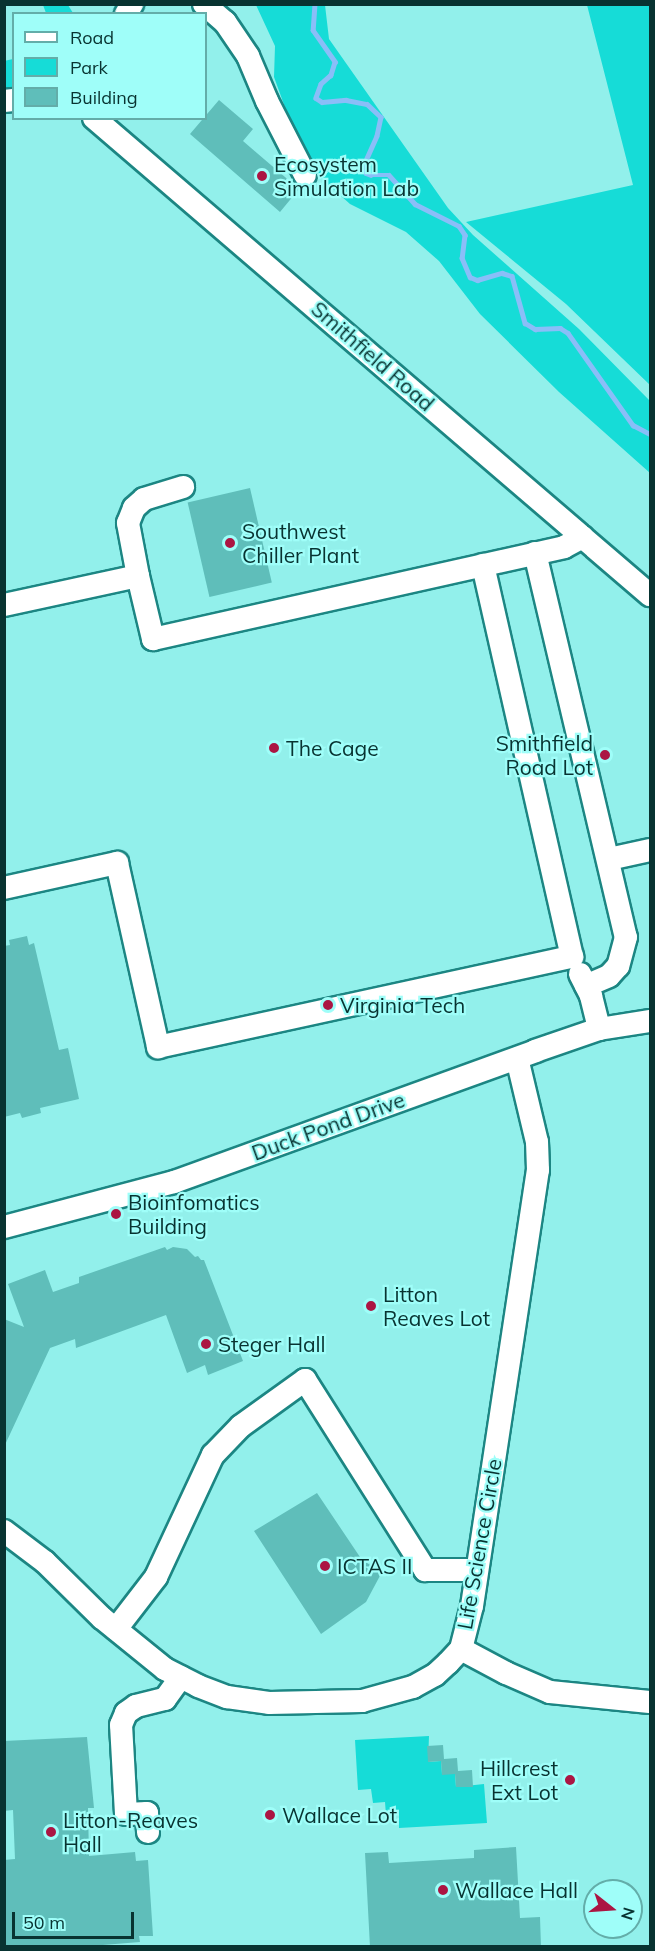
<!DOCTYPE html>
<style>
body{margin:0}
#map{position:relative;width:655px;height:1951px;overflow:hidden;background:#92f0eb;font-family:Mulish,sans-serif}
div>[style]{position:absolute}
.green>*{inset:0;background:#16dcd7}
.stream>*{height:4.5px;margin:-2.25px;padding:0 2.25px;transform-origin:2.25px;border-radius:2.25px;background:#8abef8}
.building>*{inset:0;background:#5fbeba;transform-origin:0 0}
.roads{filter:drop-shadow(2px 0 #1c8683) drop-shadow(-2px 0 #1c8683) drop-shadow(0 2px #1c8683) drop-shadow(0 -2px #1c8683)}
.minor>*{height:22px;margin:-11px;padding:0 11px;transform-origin:11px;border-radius:11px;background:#fff}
.dots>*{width:16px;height:16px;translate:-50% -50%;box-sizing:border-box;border:3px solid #9ffef9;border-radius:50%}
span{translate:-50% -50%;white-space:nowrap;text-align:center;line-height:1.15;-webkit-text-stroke:4.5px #9ffef9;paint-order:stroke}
.poi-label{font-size:21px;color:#083331}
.left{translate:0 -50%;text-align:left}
.right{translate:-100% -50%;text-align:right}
.street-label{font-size:21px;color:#083331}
.frame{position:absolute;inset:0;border:6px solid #083331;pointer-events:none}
.legend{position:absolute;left:12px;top:12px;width:195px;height:108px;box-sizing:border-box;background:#9ffef9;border:2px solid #63ada9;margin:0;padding:8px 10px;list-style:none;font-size:18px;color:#083331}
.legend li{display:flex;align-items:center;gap:12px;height:30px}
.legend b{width:30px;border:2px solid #63ada9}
.north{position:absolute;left:583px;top:1879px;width:60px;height:60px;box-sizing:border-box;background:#9ffef9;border:2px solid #63ada9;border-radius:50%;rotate:107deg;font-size:16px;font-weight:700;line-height:24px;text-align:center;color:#083331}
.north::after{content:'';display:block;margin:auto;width:21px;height:27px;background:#ab1643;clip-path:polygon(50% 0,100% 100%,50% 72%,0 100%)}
.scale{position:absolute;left:12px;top:1912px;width:122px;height:27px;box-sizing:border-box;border:3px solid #083331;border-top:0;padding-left:8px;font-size:18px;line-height:21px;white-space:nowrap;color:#083331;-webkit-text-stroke:4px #9ffef9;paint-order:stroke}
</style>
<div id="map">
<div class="green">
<div style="clip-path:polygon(43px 5px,68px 5px,73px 13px,46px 13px)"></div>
<div style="clip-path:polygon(256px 5px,325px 5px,329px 39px,448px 208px,473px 235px,579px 329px,650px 401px,650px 473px,559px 392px,480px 314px,439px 261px,406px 232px,350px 204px,313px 171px,299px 146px,274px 77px,275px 46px)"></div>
<div style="clip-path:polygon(587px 5px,650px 5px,650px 385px,566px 304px,466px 222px,633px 185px)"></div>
<div style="clip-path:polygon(13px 59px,13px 90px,5px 91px,4px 61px)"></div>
<div style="clip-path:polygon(429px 1736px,428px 1762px,441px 1761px,442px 1774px,455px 1774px,456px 1787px,484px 1784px,487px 1823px,399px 1828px,399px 1815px,386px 1815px,385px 1802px,373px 1803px,371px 1789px,358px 1790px,355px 1740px)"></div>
</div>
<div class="stream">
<div style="left:315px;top:4px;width:26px;rotate:94deg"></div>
<div style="left:313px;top:30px;width:39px;rotate:55deg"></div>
<div style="left:335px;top:62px;width:14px;rotate:107deg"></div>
<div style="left:331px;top:75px;width:13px;rotate:138deg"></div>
<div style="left:321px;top:84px;width:15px;rotate:110deg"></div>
<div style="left:316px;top:98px;width:7px;rotate:34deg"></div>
<div style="left:322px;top:102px;width:24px;rotate:-5deg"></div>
<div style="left:346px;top:100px;width:21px;rotate:11deg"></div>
<div style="left:367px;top:104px;width:19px;rotate:43deg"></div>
<div style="left:381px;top:117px;width:19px;rotate:102deg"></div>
<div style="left:377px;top:136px;width:32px;rotate:114deg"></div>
<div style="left:364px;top:165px;width:8px;rotate:76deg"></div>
<div style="left:366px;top:173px;width:5px;rotate:22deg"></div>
<div style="left:371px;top:175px;width:18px"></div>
<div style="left:389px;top:175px;width:39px;rotate:48deg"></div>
<div style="left:415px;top:204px;width:49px;rotate:26.6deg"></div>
<div style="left:459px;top:226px;width:11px;rotate:56deg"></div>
<div style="left:465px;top:235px;width:23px;rotate:97deg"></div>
<div style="left:462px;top:258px;width:21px;rotate:67deg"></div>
<div style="left:470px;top:277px;width:8px;rotate:23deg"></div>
<div style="left:477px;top:280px;width:26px;rotate:-16deg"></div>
<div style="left:502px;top:273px;width:10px;rotate:17deg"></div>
<div style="left:512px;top:276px;width:49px;rotate:74.5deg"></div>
<div style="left:525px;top:323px;width:12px;rotate:31deg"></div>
<div style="left:535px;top:329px;width:25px;rotate:-2deg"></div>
<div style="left:560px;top:328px;width:9px;rotate:32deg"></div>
<div style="left:568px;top:333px;width:113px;rotate:54.8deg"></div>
<div style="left:633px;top:425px;width:19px;rotate:28deg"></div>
</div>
<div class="building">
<div style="clip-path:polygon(219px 100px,253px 129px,243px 141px,299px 189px,280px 212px,190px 134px)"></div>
<div style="left:250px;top:488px;width:97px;height:64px;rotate:77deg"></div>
<div style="clip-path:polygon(27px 936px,29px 945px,34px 943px,59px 1050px,68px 1048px,79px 1099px,40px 1108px,41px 1113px,22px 1118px,20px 1113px,4px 1117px,4px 946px,10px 945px,9px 940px)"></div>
<div style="clip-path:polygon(165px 1247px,167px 1250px,173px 1247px,187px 1249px,195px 1257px,198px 1256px,201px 1260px,204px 1260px,243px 1361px,208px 1375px,205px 1365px,187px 1373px,166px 1315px,76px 1348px,75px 1339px,50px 1348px,4px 1447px,4px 1319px,24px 1327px,8px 1284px,45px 1270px,53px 1292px,79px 1283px,79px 1277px)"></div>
<div style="clip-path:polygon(317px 1493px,362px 1560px,382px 1572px,366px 1602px,321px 1634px,254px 1531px)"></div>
<div style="clip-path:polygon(87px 1737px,94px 1808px,88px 1808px,89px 1856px,135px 1852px,136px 1861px,148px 1860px,153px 1936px,139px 1936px,140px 1942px,78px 1947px,4px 1947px,4px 1860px,15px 1859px,13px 1810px,4px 1811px,4px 1741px)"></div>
<div style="clip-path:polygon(443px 1745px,444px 1759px,457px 1758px,458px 1771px,472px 1770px,473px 1787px,456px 1787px,455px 1774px,442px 1775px,441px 1761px,428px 1762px,427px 1746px)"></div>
<div style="clip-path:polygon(516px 1847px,520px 1918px,540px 1917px,541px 1947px,370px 1947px,365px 1853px,388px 1852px,389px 1863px,474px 1858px,474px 1850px)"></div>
</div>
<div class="roads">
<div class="minor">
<div style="left:204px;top:4px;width:28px;rotate:41deg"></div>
<div style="left:225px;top:22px;width:41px;rotate:55.9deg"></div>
<div style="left:248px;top:56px;width:49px;rotate:67.1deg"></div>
<div style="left:267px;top:101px;width:83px;rotate:62.8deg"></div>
<div style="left:126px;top:14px;width:12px;rotate:-59deg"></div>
<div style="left:4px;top:101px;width:10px;rotate:-6deg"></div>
<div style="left:94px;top:118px;width:733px;rotate:40.63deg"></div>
<div style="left:535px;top:553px;width:395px;rotate:76.7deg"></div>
<div style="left:626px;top:937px;width:30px;rotate:105deg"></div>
<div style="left:618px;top:966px;width:13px;rotate:132deg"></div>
<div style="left:609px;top:976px;width:25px;rotate:157deg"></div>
<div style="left:138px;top:576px;width:54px;rotate:-100.7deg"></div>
<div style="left:128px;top:523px;width:16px;rotate:-68deg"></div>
<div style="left:134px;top:508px;width:13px;rotate:-42deg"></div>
<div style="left:144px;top:499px;width:41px;rotate:-17.1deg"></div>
<div style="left:4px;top:605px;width:137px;rotate:-12.2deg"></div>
<div style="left:138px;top:576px;width:65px;rotate:76.6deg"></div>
<div style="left:153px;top:639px;width:421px;rotate:-12.6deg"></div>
<div style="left:564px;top:547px;width:21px;rotate:-28deg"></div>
<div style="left:609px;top:859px;width:42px;rotate:-12.4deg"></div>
<div style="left:4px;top:888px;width:116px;rotate:-12.5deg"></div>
<div style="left:117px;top:863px;width:189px;rotate:77.4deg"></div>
<div style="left:158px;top:1047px;width:424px;rotate:-12.3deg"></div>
<div style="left:572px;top:957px;width:402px;rotate:-102.8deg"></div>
<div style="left:580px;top:974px;width:25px;rotate:63deg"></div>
<div style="left:591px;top:996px;width:34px;rotate:76deg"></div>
<div style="left:4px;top:1227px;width:176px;rotate:-14.8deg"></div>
<div style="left:174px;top:1182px;width:384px;rotate:-19.9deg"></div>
<div style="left:535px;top:1051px;width:68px;rotate:-19deg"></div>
<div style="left:599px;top:1029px;width:52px;rotate:-8.9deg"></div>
<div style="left:4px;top:1531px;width:51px;rotate:37.1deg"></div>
<div style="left:45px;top:1562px;width:80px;rotate:44.5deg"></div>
<div style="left:102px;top:1618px;width:81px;rotate:39deg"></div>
<div style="left:165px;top:1669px;width:37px;rotate:27deg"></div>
<div style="left:198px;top:1686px;width:31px;rotate:21deg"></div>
<div style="left:227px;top:1697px;width:42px;rotate:8.1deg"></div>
<div style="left:269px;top:1703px;width:93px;rotate:-1.2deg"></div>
<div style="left:362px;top:1701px;width:53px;rotate:-15.4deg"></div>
<div style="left:413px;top:1687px;width:25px;rotate:-29deg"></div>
<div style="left:435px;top:1675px;width:18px;rotate:-43deg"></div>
<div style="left:448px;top:1663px;width:19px;rotate:-47deg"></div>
<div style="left:461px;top:1649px;width:44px;rotate:-75.7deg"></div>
<div style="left:472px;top:1606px;width:441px;rotate:-81.4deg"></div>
<div style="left:538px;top:1170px;width:28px;rotate:-92deg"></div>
<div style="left:537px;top:1142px;width:86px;rotate:-103.4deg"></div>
<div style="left:116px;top:1629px;width:66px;rotate:-52.4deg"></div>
<div style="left:156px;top:1577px;width:135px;rotate:-65deg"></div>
<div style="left:213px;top:1455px;width:40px;rotate:-46deg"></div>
<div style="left:241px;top:1426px;width:79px;rotate:-35.7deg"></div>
<div style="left:305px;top:1380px;width:225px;rotate:57.7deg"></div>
<div style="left:425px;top:1570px;width:52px"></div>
<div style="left:461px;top:1649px;width:51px;rotate:28.1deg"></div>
<div style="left:506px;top:1673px;width:48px;rotate:23.4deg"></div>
<div style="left:550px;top:1692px;width:100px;rotate:5.7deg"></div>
<div style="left:148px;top:1832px;width:19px;rotate:-93deg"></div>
<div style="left:147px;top:1813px;width:21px;rotate:177deg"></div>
<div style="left:126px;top:1814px;width:89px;rotate:-93.2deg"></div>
<div style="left:121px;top:1725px;width:13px;rotate:-67deg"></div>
<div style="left:126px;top:1713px;width:12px;rotate:-35deg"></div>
<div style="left:136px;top:1706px;width:30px;rotate:-14deg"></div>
<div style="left:165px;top:1699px;width:27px;rotate:-54deg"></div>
</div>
</div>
<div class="dots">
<div style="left:262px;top:176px;background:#ab1643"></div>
<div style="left:230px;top:543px;background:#ab1643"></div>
<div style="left:274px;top:748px;background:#ab1643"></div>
<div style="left:605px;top:755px;background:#ab1643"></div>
<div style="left:328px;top:1005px;background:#ab1643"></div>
<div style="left:116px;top:1214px;background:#ab1643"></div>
<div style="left:371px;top:1306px;background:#ab1643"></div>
<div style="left:206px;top:1344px;background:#ab1643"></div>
<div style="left:325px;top:1566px;background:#ab1643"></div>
<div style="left:570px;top:1780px;background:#ab1643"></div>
<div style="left:270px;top:1815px;background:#ab1643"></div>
<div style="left:51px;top:1832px;background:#ab1643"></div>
<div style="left:443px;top:1890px;background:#ab1643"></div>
</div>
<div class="poi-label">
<span class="left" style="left:274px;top:176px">Ecosystem<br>Simulation Lab</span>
<span class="left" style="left:242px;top:543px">Southwest<br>Chiller Plant</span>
<span class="right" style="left:593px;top:755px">Smithfield<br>Road Lot</span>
<span class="left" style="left:286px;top:748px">The Cage</span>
<span class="left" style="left:340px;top:1005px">Virginia Tech</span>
<span class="left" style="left:128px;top:1214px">Bioinfomatics<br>Building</span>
<span class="left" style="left:383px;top:1306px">Litton<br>Reaves Lot</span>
<span class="left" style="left:218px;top:1344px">Steger Hall</span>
<span class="left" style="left:337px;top:1566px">ICTAS II</span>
<span class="right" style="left:558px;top:1780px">Hillcrest<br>Ext Lot</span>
<span class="left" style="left:282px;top:1815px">Wallace Lot</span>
<span class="left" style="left:63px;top:1832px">Litton-Reaves<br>Hall</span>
<span class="left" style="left:455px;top:1890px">Wallace Hall</span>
</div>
<div class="street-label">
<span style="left:373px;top:356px;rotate:41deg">Smithfield Road</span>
<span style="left:328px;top:1126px;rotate:-20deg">Duck Pond Drive</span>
<span style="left:479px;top:1544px;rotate:-80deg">Life Science Circle</span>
</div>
<div class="frame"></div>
<ul class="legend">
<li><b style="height:8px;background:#fff"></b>Road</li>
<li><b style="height:16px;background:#16dcd7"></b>Park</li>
<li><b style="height:16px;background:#5fbeba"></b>Building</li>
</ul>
<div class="north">N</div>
<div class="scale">50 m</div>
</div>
